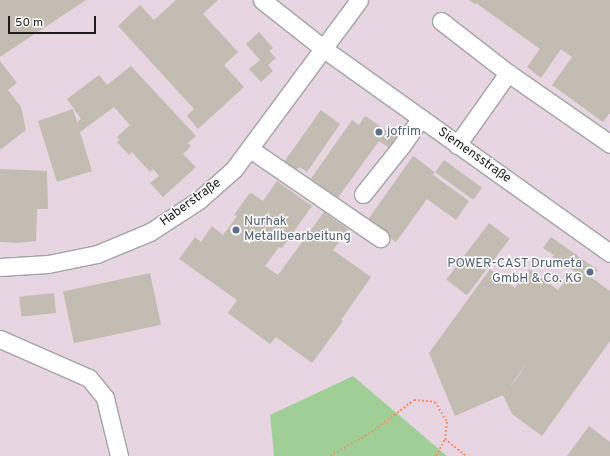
<!DOCTYPE html>
<meta charset="utf-8">
<style>
body{margin:0}
#map{position:relative;width:610px;height:456px;overflow:hidden;background:#eeece3;font-family:Overpass,sans-serif}
div>[style]{position:absolute}
.industrial>*{inset:0;background:#e7d5e1}
.forest>*{inset:0;background:#9fce97}
.building>*{inset:0;background:#c3bcb2;transform-origin:0 0}
.path>*{height:2px;margin-top:-1px;transform-origin:0;background:repeating-linear-gradient(90deg,#fa8d68 0 2px,transparent 0 4px)}
.roads{filter:drop-shadow(1px 0 #a4a4a4) drop-shadow(-1px 0 #a4a4a4) drop-shadow(0 1px #a4a4a4) drop-shadow(0 -1px #a4a4a4)}
.minor>*{height:17px;margin:-8.5px;padding:0 8.5px;transform-origin:8.5px;border-radius:8.5px;background:#fff}
.dots>*{width:11px;height:11px;translate:-50% -50%;box-sizing:border-box;border:2px solid #fff;border-radius:50%}
span{translate:-50% -50%;white-space:nowrap;text-align:center;line-height:1.15;-webkit-text-stroke:3px #fff;paint-order:stroke}
.service-label{font-size:13px;color:#4e5e75}
.left{translate:0 -50%;text-align:left}
.right{translate:-100% -50%;text-align:right}
.street-label{font-size:13px;color:#1d1d1d}
.scale{position:absolute;left:8px;top:16px;width:88px;height:18px;box-sizing:border-box;border:2px solid #1d1d1d;border-top:0;padding-left:5px;font-size:12px;line-height:14px;white-space:nowrap;color:#1d1d1d;-webkit-text-stroke:3px #fff;paint-order:stroke}
</style>
<div id="map">
<div class="industrial">
<div style="clip-path:polygon(0 0,610px 0,610px 456px,447px 456px,353px 376px,270px 415px,274px 456px,0 456px)"></div>
</div>
<div class="forest">
<div style="clip-path:polygon(353px 376px,447px 456px,274px 456px,270px 415px)"></div>
</div>
<div class="building">
<div style="clip-path:polygon(0 0,86px 0,0 57px)"></div>
<div style="clip-path:polygon(176px 0,218px 0,203px 14px,238px 52px,224px 65px,244px 87px,198px 129px,187px 116px,194px 109px,118px 26px,140px 5px,154px 20px)"></div>
<div style="clip-path:polygon(469px 0,610px 0,610px 114px,609px 114px,603px 122px,552px 85px,572px 57px,561px 49px,541px 78px,527px 67px,540px 49px,476px 3px,475px 4px)"></div>
<div style="clip-path:polygon(259px 32px,273px 48px,269px 51px,276px 58px,268px 65px,273px 71px,261px 82px,249px 69px,260px 60px,246px 44px)"></div>
<div style="clip-path:polygon(0 61px,17px 83px,8px 90px,21px 107px,26px 130px,0 150px)"></div>
<div style="clip-path:polygon(131px 66px,196px 136px,188px 143px,191px 146px,183px 154px,196px 167px,163px 197px,150px 183px,159px 176px,153px 169px,150px 172px,132px 152px,129px 155px,117px 142px,120px 140px,117px 137px,130px 125px,114px 107px,80px 132px,92px 171px,57px 182px,38px 121px,73px 109px,77px 122px,81px 119px,67px 99px,99px 75px,107px 85px)"></div>
<div style="clip-path:polygon(321px 110px,340px 124px,307px 172px,299px 167px,296px 171px,284px 162px)"></div>
<div style="clip-path:polygon(365px 116px,398px 138px,391px 149px,379px 141px,337px 199px,310px 180px,352px 120px,359px 125px)"></div>
<div style="clip-path:polygon(413px 156px,435px 172px,433px 175px,469px 201px,456px 220px,427px 199px,396px 242px,367px 221px)"></div>
<div style="left:444px;top:160px;width:47px;height:15px;rotate:36deg"></div>
<div style="clip-path:polygon(0 169px,47px 171px,48px 209px,37px 209px,36px 241px,17px 243px,0 242px)"></div>
<div style="clip-path:polygon(277px 181px,312px 206px,282px 248px,279px 247px,265px 266px,278px 275px,324px 212px,348px 229px,333px 250px,371px 277px,341px 320px,343px 321px,312px 363px,276px 337px,270px 344px,228px 313px,237px 300px,179px 259px,195px 237px,201px 242px,212px 226px,223px 235px,237px 216px,234px 215px,249px 194px,252px 193px,263px 201px)"></div>
<div style="left:489px;top:223px;width:26px;height:71px;rotate:37deg"></div>
<div style="clip-path:polygon(evenodd,551px 237px,598px 270px,592px 278px,610px 291px,610px 341px,542px 436px,512px 414px,503px 395px,455px 416px,429px 353px,490px 269px,515px 288px,529px 269px,558px 290px,573px 270px,567px 265px,564px 269px,551px 260px,554px 255px,543px 248px,551px 237px,528px 362px,516px 380px,509px 388px,528px 362px)"></div>
<div style="left:150px;top:273px;width:53px;height:89px;rotate:78deg"></div>
<div style="left:54px;top:293px;width:20px;height:35px;rotate:84deg"></div>
<div style="clip-path:polygon(589px 426px,610px 442px,610px 456px,567px 456px)"></div>
</div>
<div class="path">
<div style="left:330px;top:456px;width:52px;rotate:-30deg"></div>
<div style="left:375px;top:430px;width:49px;rotate:-37.6deg"></div>
<div style="left:414px;top:400px;width:21px;rotate:5deg"></div>
<div style="left:435px;top:402px;width:23px;rotate:59deg"></div>
<div style="left:447px;top:422px;width:17px;rotate:97deg"></div>
<div style="left:445px;top:439px;width:27px;rotate:39deg"></div>
<div style="left:436px;top:456px;width:19px;rotate:-62deg"></div>
</div>
<div class="roads">
<div class="minor">
<div style="left:262px;top:0;width:79px;rotate:38.3deg"></div>
<div style="left:324px;top:49px;width:351px;rotate:35.5deg"></div>
<div style="left:441px;top:21px;width:85px;rotate:37.8deg"></div>
<div style="left:508px;top:73px;width:124px;rotate:34.8deg"></div>
<div style="left:457px;top:145px;width:88px;rotate:-54.7deg"></div>
<div style="left:250px;top:149px;width:158px;rotate:34.4deg"></div>
<div style="left:363px;top:194px;width:63px;rotate:-51.5deg"></div>
<div style="left:402px;top:145px;width:33px;rotate:-55deg"></div>
<div style="left:0;top:267px;width:48px;rotate:-3.6deg"></div>
<div style="left:48px;top:264px;width:50px;rotate:-11.5deg"></div>
<div style="left:97px;top:254px;width:57px;rotate:-22.5deg"></div>
<div style="left:150px;top:232px;width:59px;rotate:-33.1deg"></div>
<div style="left:199px;top:200px;width:47px;rotate:-41.5deg"></div>
<div style="left:234px;top:169px;width:210px;rotate:-53.5deg"></div>
<div style="left:0;top:339px;width:97px;rotate:23.7deg"></div>
<div style="left:89px;top:378px;width:26px;rotate:51deg"></div>
<div style="left:105px;top:398px;width:60px;rotate:76.4deg"></div>
</div>
</div>
<div class="dots">
<div style="left:379px;top:132px;background:#5c6f8a"></div>
<div style="left:236px;top:230px;background:#5c6f8a"></div>
<div style="left:590px;top:272px;background:#5c6f8a"></div>
</div>
<div class="service-label">
<span class="left" style="left:387px;top:132px">jofrim</span>
<span class="left" style="left:244px;top:230px">Nurhak<br>Metallbearbeitung</span>
<span class="right" style="left:582px;top:272px">POWER-CAST Drumeta<br>GmbH &amp; Co. KG</span>
</div>
<div class="street-label">
<span style="left:474px;top:156px;rotate:35deg">Siemensstraße</span>
<span style="left:191px;top:203px;rotate:-36deg">Haberstraße</span>
</div>
<div class="scale">50 m</div>
</div>
